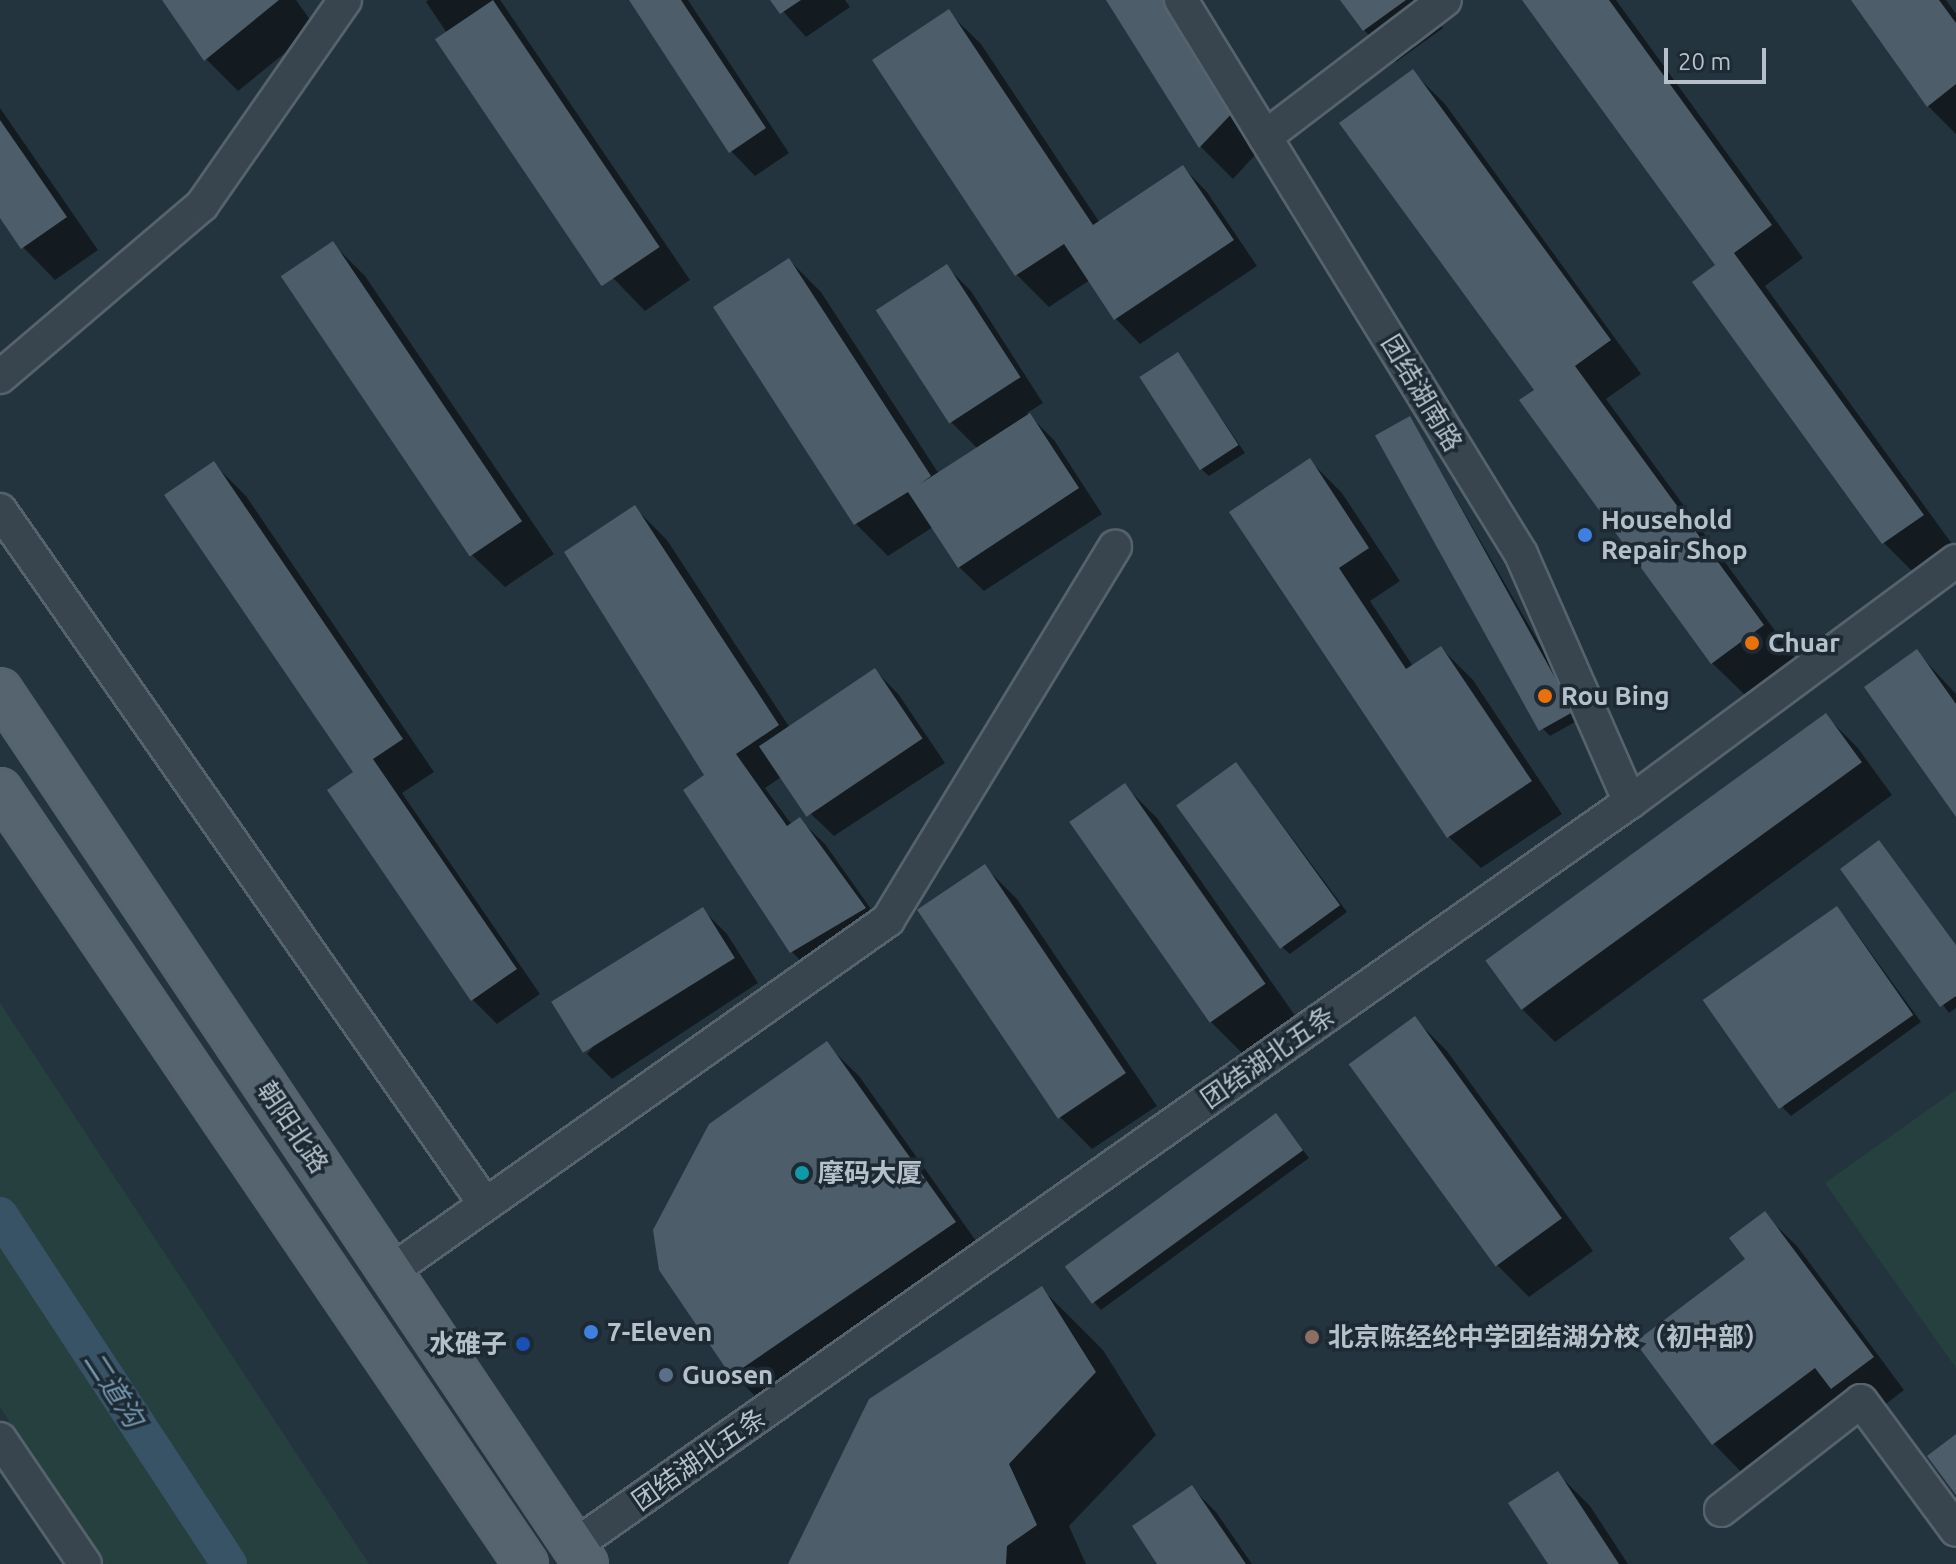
<!DOCTYPE html>
<meta charset="utf-8">
<style>
body{margin:0}
#map{position:relative;width:1956px;height:1564px;overflow:hidden;background:#24343f;font-family:Ubuntu,"Noto Sans SC",sans-serif}
div>[style]{position:absolute}
.green>*{inset:0;background:#26403f}
.shadow>*{inset:0;background:#0007}
.canal>*{height:36px;margin:-18px;padding:0 18px;transform-origin:18px;border-radius:18px;background:#385266}
.building>*{inset:0;background:#4d5d6a;transform-origin:0 0}
.roads{filter:drop-shadow(2px 0 #56636d) drop-shadow(-2px 0 #56636d) drop-shadow(0 2px #56636d) drop-shadow(0 -2px #56636d)}
.minor>*{height:32px;margin:-16px;padding:0 16px;transform-origin:16px;border-radius:16px;background:#38454f}
.major>*{height:42px;margin:-21px;padding:0 21px;transform-origin:21px;border-radius:21px;background:#56646f}
.dots>*{width:22px;height:22px;translate:-50% -50%;box-sizing:border-box;border:4px solid #1d2a34;border-radius:50%}
span{translate:-50% -50%;white-space:nowrap;text-align:center;line-height:1.15;-webkit-text-stroke:7px #1d2a34;paint-order:stroke}
.street-label{font-size:26px;color:#b5c0ca}
.poi-label{font-size:26px;color:#b5c0ca;font-weight:700}
.left{translate:0 -50%;text-align:left}
.right{translate:-100% -50%;text-align:right}
.water-label{font-size:28px;color:#7496ad;font-style:italic}
.scale{position:absolute;left:1664px;top:48px;width:102px;height:36px;box-sizing:border-box;border:4px solid #b5c0ca;border-top:0;padding-left:10px;font-size:24px;line-height:28px;white-space:nowrap;color:#b5c0ca;-webkit-text-stroke:6px #1d2a34;paint-order:stroke}
</style>
<div id="map">
<div class="green">
<div style="clip-path:polygon(0 1003px,369px 1564px,105px 1564px,0 1407px)"></div>
<div style="clip-path:polygon(1956px 1090px,1956px 1368px,1825px 1183px)"></div>
</div>
<div class="shadow">
<div style="clip-path:polygon(165px 0,296px 0,316px 28px,238px 91px,206px 59px)"></div>
<div style="clip-path:polygon(428px 0,500px 0,503px 4px,690px 280px,645px 311px,613px 278px,426px 2px)"></div>
<div style="clip-path:polygon(631px 0,688px 0,789px 153px,755px 176px,731px 151px)"></div>
<div style="clip-path:polygon(773px 0,845px 0,850px 7px,806px 37px)"></div>
<div style="clip-path:polygon(1109px 0,1268px 141px,1233px 179px,1201px 147px)"></div>
<div style="clip-path:polygon(1343px 0,1423px 0,1443px 28px,1396px 62px,1364px 30px)"></div>
<div style="clip-path:polygon(1525px 0,1616px 0,1803px 258px,1765px 286px,1955px 548px,1916px 575px,1884px 543px,1695px 282px,1718px 266px)"></div>
<div style="clip-path:polygon(1854px 0,1946px 0,1956px 14px,1956px 134px,1928px 106px)"></div>
<div style="clip-path:polygon(948px 12px,981px 44px,1100px 223px,1183px 167px,1207px 192px,1257px 266px,1140px 344px,1116px 319px,1090px 280px,1049px 307px,1017px 275px,874px 61px)"></div>
<div style="clip-path:polygon(1413px 72px,1445px 104px,1641px 374px,1606px 399px,1795px 658px,1745px 695px,1712px 663px)"></div>
<div style="clip-path:polygon(0 108px,98px 250px,55px 280px,23px 247px,0 214px)"></div>
<div style="clip-path:polygon(333px 244px,365px 276px,554px 554px,505px 587px,472px 555px)"></div>
<div style="clip-path:polygon(789px 260px,821px 292px,939px 474px,978px 449px,951px 422px,947px 267px,971px 291px,1043px 403px,1027px 413px,1054px 440px,1102px 514px,984px 591px,959px 567px,933px 527px,888px 556px,856px 524px,715px 308px)"></div>
<div style="clip-path:polygon(1178px 354px,1245px 453px,1209px 476px,1201px 469px)"></div>
<div style="clip-path:polygon(1410px 418px,1582px 718px,1550px 736px,1542px 728px)"></div>
<div style="clip-path:polygon(1310px 461px,1342px 493px,1400px 581px,1370px 601px,1413px 666px,1441px 648px,1473px 680px,1562px 814px,1481px 868px,1448px 836px,1232px 513px)"></div>
<div style="clip-path:polygon(214px 464px,246px 496px,434px 772px,402px 793px,540px 994px,497px 1024px,472px 999px,357px 773px)"></div>
<div style="clip-path:polygon(635px 508px,667px 540px,790px 728px,875px 670px,899px 695px,945px 763px,834px 836px,809px 812px,783px 776px,765px 788px,792px 825px,800px 820px,825px 844px,888px 933px,816px 976px,792px 952px,707px 776px)"></div>
<div style="clip-path:polygon(1917px 652px,1956px 694px,1956px 814px)"></div>
<div style="clip-path:polygon(1826px 716px,1858px 748px,1892px 795px,1555px 1042px,1523px 1010px)"></div>
<div style="clip-path:polygon(1243px 772px,1347px 912px,1290px 954px,1282px 947px)"></div>
<div style="clip-path:polygon(1125px 786px,1157px 818px,1296px 1017px,1243px 1054px,1211px 1022px,1072px 823px)"></div>
<div style="clip-path:polygon(1879px 842px,1956px 945px,1956px 1008px,1949px 1013px,1843px 869px)"></div>
<div style="clip-path:polygon(985px 867px,1017px 899px,1157px 1106px,1092px 1149px,1060px 1117px)"></div>
<div style="clip-path:polygon(703px 910px,727px 934px,758px 983px,612px 1079px,587px 1054px)"></div>
<div style="clip-path:polygon(1844px 916px,1921px 1022px,1791px 1116px,1783px 1108px)"></div>
<div style="clip-path:polygon(1415px 1019px,1447px 1051px,1593px 1251px,1529px 1297px,1497px 1265px,1352px 1065px)"></div>
<div style="clip-path:polygon(826px 1044px,859px 1076px,986px 1255px,765px 1406px,733px 1374px)"></div>
<div style="clip-path:polygon(1283px 1123px,1309px 1158px,1101px 1310px,1094px 1302px)"></div>
<div style="clip-path:polygon(1764px 1214px,1797px 1246px,1904px 1390px,1865px 1420px,1745px 1476px,1713px 1443px,1748px 1260px)"></div>
<div style="clip-path:polygon(1042px 1289px,1103px 1350px,1156px 1435px,1069px 1526px,1086px 1564px,791px 1564px)"></div>
<div style="clip-path:polygon(1558px 1474px,1590px 1506px,1628px 1564px,1550px 1564px)"></div>
<div style="clip-path:polygon(1192px 1488px,1216px 1512px,1252px 1564px,1160px 1564px)"></div>
</div>
<div class="canal">
<div style="left:0;top:1215px;width:417px;rotate:56.7deg"></div>
</div>
<div class="building">
<div style="clip-path:polygon(162px 0,279px 0,204px 61px)"></div>
<div style="left:493px;top:0;width:298px;height:70px;rotate:56deg"></div>
<div style="clip-path:polygon(629px 0,681px 0,766px 128px,729px 153px)"></div>
<div style="clip-path:polygon(770px 0,801px 0,780px 14px)"></div>
<div style="clip-path:polygon(1106px 0,1169px 0,1237px 108px,1199px 148px)"></div>
<div style="clip-path:polygon(1340px 0,1406px 0,1363px 31px)"></div>
<div style="clip-path:polygon(1522px 0,1609px 0,1772px 225px,1734px 253px,1924px 515px,1882px 544px,1692px 282px,1715px 265px)"></div>
<div style="clip-path:polygon(1851px 0,1939px 0,1956px 23px,1956px 84px,1927px 107px)"></div>
<div style="clip-path:polygon(949px 9px,1093px 225px,1183px 165px,1234px 240px,1114px 320px,1064px 244px,1015px 276px,872px 60px)"></div>
<div style="clip-path:polygon(1413px 69px,1611px 340px,1575px 366px,1764px 625px,1711px 664px,1519px 400px,1534px 390px,1339px 123px)"></div>
<div style="clip-path:polygon(0 120px,67px 217px,21px 249px,0 218px)"></div>
<div style="left:333px;top:241px;width:338px;height:63px;rotate:56deg"></div>
<div style="clip-path:polygon(789px 258px,931px 476px,920px 484px,1030px 413px,1079px 488px,958px 568px,908px 492px,854px 525px,713px 307px)"></div>
<div style="left:947px;top:264px;width:135px;height:85px;rotate:57deg"></div>
<div style="left:1178px;top:352px;width:111px;height:46px;rotate:57deg"></div>
<div style="left:1410px;top:416px;width:338px;height:40px;rotate:61deg"></div>
<div style="clip-path:polygon(1310px 458px,1369px 548px,1339px 568px,1406px 669px,1441px 646px,1532px 781px,1447px 838px,1229px 512px)"></div>
<div style="clip-path:polygon(214px 461px,403px 739px,373px 759px,517px 969px,471px 1001px,327px 790px,353px 772px,164px 495px)"></div>
<div style="clip-path:polygon(635px 505px,779px 725px,736px 754px,787px 826px,800px 817px,866px 908px,790px 953px,683px 790px,704px 775px,564px 552px)"></div>
<div style="clip-path:polygon(1917px 649px,1956px 704px,1956px 817px,1864px 687px)"></div>
<div style="left:875px;top:668px;width:85px;height:140px;rotate:56deg"></div>
<div style="left:1826px;top:713px;width:61px;height:421px;rotate:54deg"></div>
<div style="left:1236px;top:762px;width:177px;height:74px;rotate:54deg"></div>
<div style="left:1125px;top:783px;width:245px;height:68px;rotate:55deg"></div>
<div style="clip-path:polygon(1879px 840px,1956px 945px,1956px 996px,1940px 1007px,1840px 869px)"></div>
<div style="left:985px;top:864px;width:252px;height:82px;rotate:56deg"></div>
<div style="left:1837px;top:906px;width:133px;height:164px;rotate:55deg"></div>
<div style="left:703px;top:907px;width:60px;height:179px;rotate:58deg"></div>
<div style="left:1415px;top:1016px;width:250px;height:82px;rotate:54deg"></div>
<div style="clip-path:polygon(827px 1041px,956px 1222px,731px 1376px,659px 1270px,653px 1230px,709px 1124px)"></div>
<div style="left:1276px;top:1113px;width:46px;height:261px;rotate:54deg"></div>
<div style="clip-path:polygon(1765px 1211px,1874px 1357px,1831px 1389px,1815px 1368px,1712px 1445px,1635px 1342px,1745px 1259px,1729px 1238px)"></div>
<div style="clip-path:polygon(1042px 1286px,1096px 1372px,1009px 1464px,1037px 1525px,1007px 1546px,1006px 1564px,788px 1564px,869px 1399px)"></div>
<div style="clip-path:polygon(1956px 1434px,1956px 1495px,1927px 1456px)"></div>
<div style="clip-path:polygon(1558px 1471px,1619px 1564px,1548px 1564px,1508px 1503px)"></div>
<div style="clip-path:polygon(1192px 1485px,1246px 1564px,1157px 1564px,1132px 1526px)"></div>
</div>
<div class="roads">
<div class="minor">
<div style="left:1181px;top:0;width:650px;rotate:58.46deg"></div>
<div style="left:1521px;top:554px;width:271px;rotate:66.3deg"></div>
<div style="left:1265px;top:137px;width:226px;rotate:-37.3deg"></div>
<div style="left:0;top:377px;width:265px;rotate:-40.4deg"></div>
<div style="left:202px;top:205px;width:250px;rotate:-55.1deg"></div>
<div style="left:0;top:510px;width:847px;rotate:55.05deg"></div>
<div style="left:390px;top:1272px;width:610px;rotate:-35.25deg"></div>
<div style="left:888px;top:920px;width:437px;rotate:-58.7deg"></div>
<div style="left:0;top:1439px;width:151px;rotate:55.8deg"></div>
<div style="left:1721px;top:1510px;width:177px;rotate:-37.9deg"></div>
<div style="left:1861px;top:1401px;width:160px;rotate:53.6deg"></div>
<div style="left:574px;top:1546px;width:1292px;rotate:-35.17deg"></div>
<div style="left:1630px;top:802px;width:405px;rotate:-36.5deg"></div>
</div>
<div class="major">
<div style="left:0;top:690px;width:1052px;rotate:56.16deg"></div>
<div style="left:0;top:790px;width:936px;rotate:55.8deg"></div>
</div>
</div>
<div class="dots">
<div style="left:1585px;top:535px;background:#3f7fe0"></div>
<div style="left:1752px;top:643px;background:#e8710a"></div>
<div style="left:1545px;top:696px;background:#e8710a"></div>
<div style="left:802px;top:1173px;background:#0f9aa8"></div>
<div style="left:591px;top:1332px;background:#3f7fe0"></div>
<div style="left:1312px;top:1337px;background:#8d6e63"></div>
<div style="left:523px;top:1344px;background:#1a4fb4"></div>
<div style="left:666px;top:1375px;background:#5c6f8a"></div>
</div>
<div class="street-label">
<span style="left:1422px;top:393px;rotate:59deg">团结湖南路</span>
<span style="left:1268px;top:1057px;rotate:-35deg">团结湖北五条</span>
<span style="left:293px;top:1127px;rotate:56deg">朝阳北路</span>
<span style="left:699px;top:1459px;rotate:-35deg">团结湖北五条</span>
</div>
<div class="poi-label">
<span class="left" style="left:1601px;top:535px">Household<br>Repair Shop</span>
<span class="left" style="left:1768px;top:643px">Chuar</span>
<span class="left" style="left:1561px;top:696px">Rou Bing</span>
<span class="left" style="left:818px;top:1173px">摩码大厦</span>
<span class="left" style="left:607px;top:1332px">7-Eleven</span>
<span class="left" style="left:1328px;top:1337px">北京陈经纶中学团结湖分校（初中部）</span>
<span class="right" style="left:507px;top:1344px">水碓子</span>
<span class="left" style="left:682px;top:1375px">Guosen</span>
</div>
<div class="water-label">
<span style="left:114px;top:1389px;rotate:57deg">二道沟</span>
</div>
<div class="scale">20 m</div>
</div>
